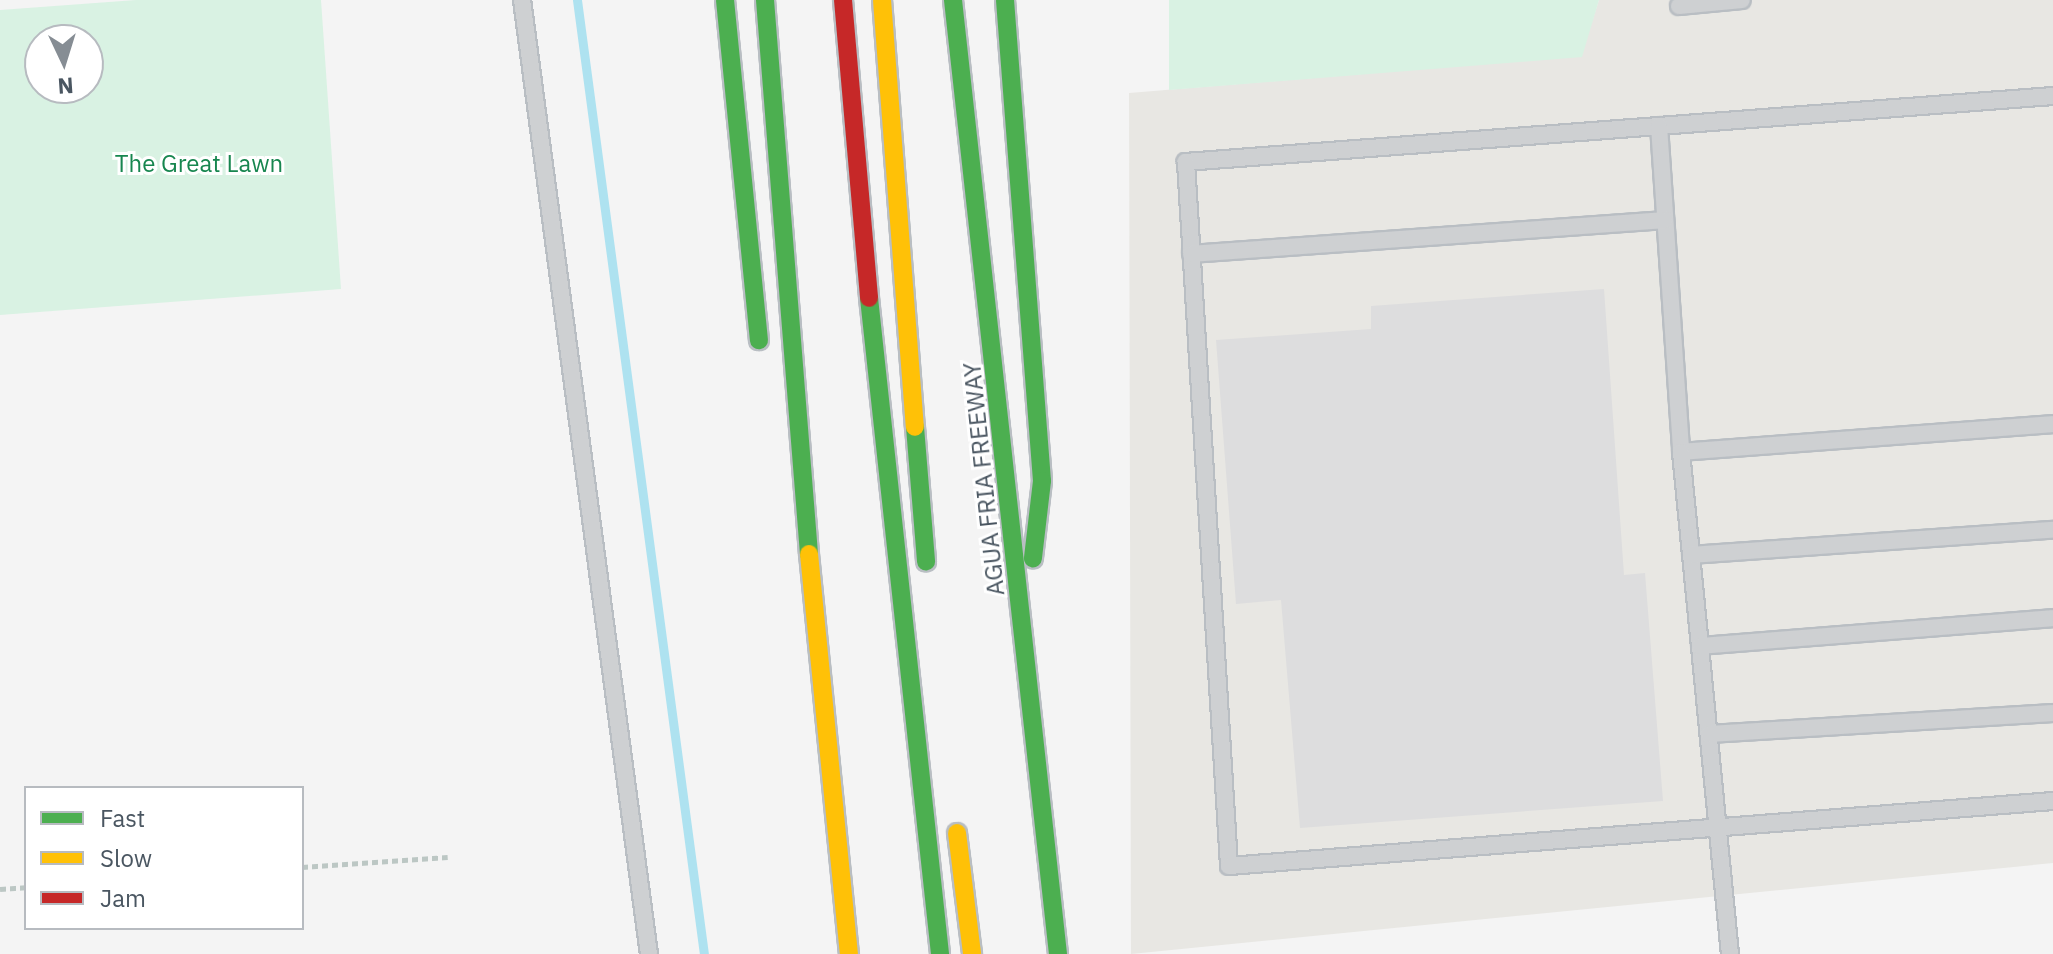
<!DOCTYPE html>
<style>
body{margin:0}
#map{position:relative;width:2053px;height:954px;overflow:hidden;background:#f4f4f4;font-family:"IBM Plex Sans",sans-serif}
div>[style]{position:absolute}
.commercial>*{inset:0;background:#e8e7e3}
.green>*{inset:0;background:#d9f2e3}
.stream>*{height:9px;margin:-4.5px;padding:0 4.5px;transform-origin:4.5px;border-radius:4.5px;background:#aee2f0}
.building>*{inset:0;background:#ddddde}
.path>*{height:5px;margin-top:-2.5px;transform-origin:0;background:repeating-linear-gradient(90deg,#bcc7c4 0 6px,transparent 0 10px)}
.roads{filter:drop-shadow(2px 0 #b9bec3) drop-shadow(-2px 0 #b9bec3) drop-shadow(0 2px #b9bec3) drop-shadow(0 -2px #b9bec3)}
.lane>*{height:16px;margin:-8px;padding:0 8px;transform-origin:8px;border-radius:8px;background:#ced0d2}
.fast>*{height:18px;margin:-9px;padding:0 9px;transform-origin:9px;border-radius:9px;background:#4caf50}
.slow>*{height:18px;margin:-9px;padding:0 9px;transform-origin:9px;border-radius:9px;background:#ffc107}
.jam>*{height:18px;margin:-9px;padding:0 9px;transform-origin:9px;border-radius:9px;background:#c62828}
span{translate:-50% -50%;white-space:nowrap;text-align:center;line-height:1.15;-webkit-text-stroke:6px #fff;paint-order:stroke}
.park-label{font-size:24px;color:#17864f}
.street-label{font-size:24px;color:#4a5661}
.legend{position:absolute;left:24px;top:786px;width:280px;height:144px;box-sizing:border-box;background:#fff;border:2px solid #b7bbc0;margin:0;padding:10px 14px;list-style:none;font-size:24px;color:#4a5661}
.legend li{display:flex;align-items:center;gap:16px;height:40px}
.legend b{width:40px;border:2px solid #b7bbc0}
.north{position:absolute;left:24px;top:24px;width:80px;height:80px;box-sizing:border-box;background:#fff;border:2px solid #b7bbc0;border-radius:50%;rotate:176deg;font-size:22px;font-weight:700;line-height:32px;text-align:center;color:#4a5661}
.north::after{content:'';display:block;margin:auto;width:28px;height:36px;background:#868d94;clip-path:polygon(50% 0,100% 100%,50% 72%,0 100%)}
</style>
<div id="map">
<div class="commercial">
<div style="clip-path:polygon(1599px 0,2053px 0,2053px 863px,1131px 954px,1129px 93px,1581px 56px)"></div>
</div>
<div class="green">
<div style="clip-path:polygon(evenodd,136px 0,321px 0,341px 289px,0 315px,0 10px,136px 0,40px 40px,88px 40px,88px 88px,40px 88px,40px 40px)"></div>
<div style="clip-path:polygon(1169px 0,1599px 0,1582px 57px,1169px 90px)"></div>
</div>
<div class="stream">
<div style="left:577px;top:0;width:962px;rotate:82.42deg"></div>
</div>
<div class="building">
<div style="clip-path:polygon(1604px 289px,1624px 575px,1645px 573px,1663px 801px,1300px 828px,1281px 600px,1236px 604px,1216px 340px,1371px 329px,1371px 306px)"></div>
</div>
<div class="path">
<div style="left:302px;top:867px;width:146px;rotate:-3.9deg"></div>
<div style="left:0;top:889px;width:26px;rotate:-4deg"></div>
</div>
<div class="roads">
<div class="lane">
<div style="left:522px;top:0;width:962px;rotate:82.42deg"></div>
<div style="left:1679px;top:6px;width:63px;rotate:-5.4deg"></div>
<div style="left:2053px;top:96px;width:870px;rotate:175.65deg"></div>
<div style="left:1186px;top:162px;width:705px;rotate:86.5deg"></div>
<div style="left:1229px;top:866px;width:827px;rotate:-4.51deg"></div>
<div style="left:1659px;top:126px;width:327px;rotate:86.1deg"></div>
<div style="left:1681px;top:452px;width:373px;rotate:-4.3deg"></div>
<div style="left:1191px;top:254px;width:475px;rotate:-4.1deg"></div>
<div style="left:1681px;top:452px;width:504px;rotate:84.43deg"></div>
<div style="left:1691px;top:555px;width:363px;rotate:-4deg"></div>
<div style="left:1700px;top:646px;width:354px;rotate:-4.5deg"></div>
<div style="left:1709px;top:734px;width:345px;rotate:-3.5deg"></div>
</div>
<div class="fast">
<div style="left:725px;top:0;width:342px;rotate:84.3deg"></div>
<div style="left:765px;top:0;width:556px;rotate:85.46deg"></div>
<div style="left:953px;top:0;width:960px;rotate:83.72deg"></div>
<div style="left:1005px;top:0;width:482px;rotate:85.6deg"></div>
<div style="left:1042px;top:481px;width:78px;rotate:96.7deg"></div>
<div style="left:869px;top:298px;width:660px;rotate:83.82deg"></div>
<div style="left:915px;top:427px;width:135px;rotate:85.3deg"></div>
</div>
<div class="slow">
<div style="left:882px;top:0;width:428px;rotate:85.6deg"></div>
<div style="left:809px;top:554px;width:402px;rotate:84.3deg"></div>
<div style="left:957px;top:833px;width:122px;rotate:82.9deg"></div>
</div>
<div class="jam">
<div style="left:843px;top:0;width:299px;rotate:85deg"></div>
</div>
</div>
<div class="park-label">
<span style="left:199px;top:164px">The Great Lawn</span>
</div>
<div class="street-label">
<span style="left:984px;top:479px;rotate:-96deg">AGUA FRIA FREEWAY</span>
</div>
<ul class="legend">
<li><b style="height:10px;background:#4caf50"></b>Fast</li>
<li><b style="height:10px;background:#ffc107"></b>Slow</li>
<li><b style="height:10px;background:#c62828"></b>Jam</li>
</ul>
<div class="north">N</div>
</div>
